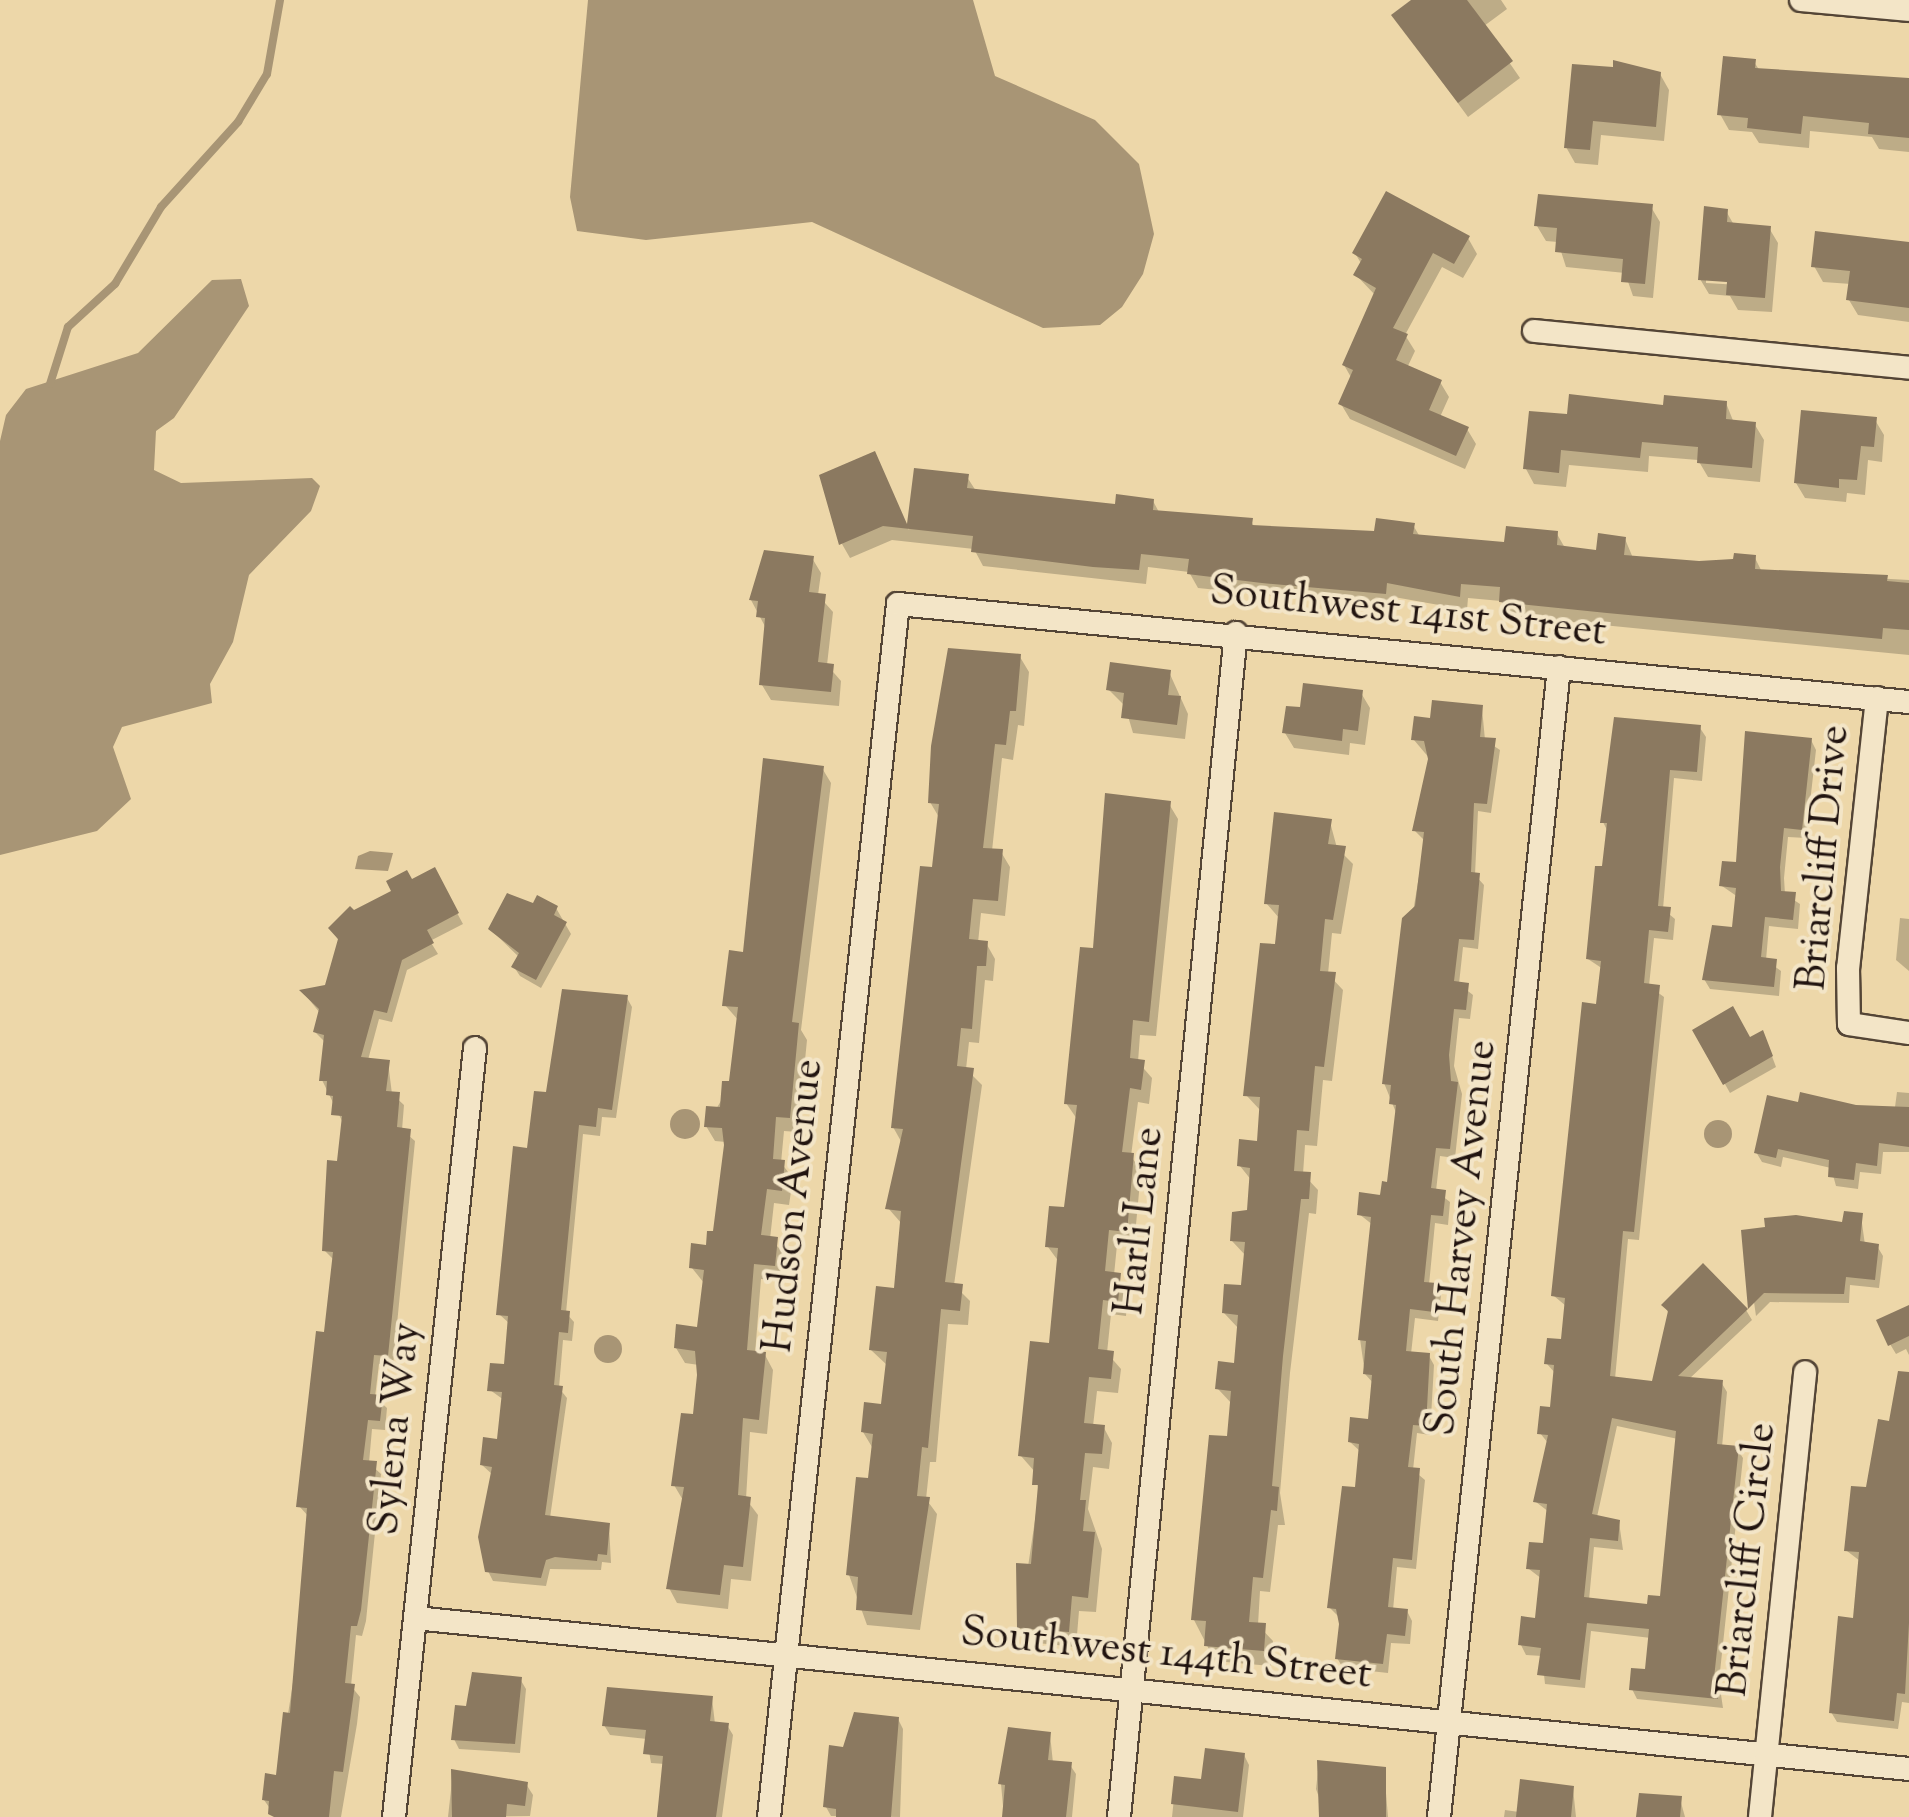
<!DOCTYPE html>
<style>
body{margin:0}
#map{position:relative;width:1909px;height:1817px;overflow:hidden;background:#edd7a9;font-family:"Sorts Mill Goudy",serif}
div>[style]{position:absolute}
.water>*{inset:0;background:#a89575}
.round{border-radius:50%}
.shadow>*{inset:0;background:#0003}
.stream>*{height:8px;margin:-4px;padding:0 4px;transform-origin:4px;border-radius:4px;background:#a89575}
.building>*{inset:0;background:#8b7960}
.roads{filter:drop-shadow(2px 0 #544536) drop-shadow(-2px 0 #544536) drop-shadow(0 2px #544536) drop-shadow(0 -2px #544536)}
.street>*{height:22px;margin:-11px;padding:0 11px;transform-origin:11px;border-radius:11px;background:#f3e5c7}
span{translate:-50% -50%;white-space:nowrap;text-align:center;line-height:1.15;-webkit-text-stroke:8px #f3e5c7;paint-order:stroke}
.street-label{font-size:42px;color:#211410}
</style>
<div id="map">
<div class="water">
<div style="clip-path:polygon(588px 0,973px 0,995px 76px,1095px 120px,1139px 164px,1154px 234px,1143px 274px,1122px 307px,1100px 325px,1043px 328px,812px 222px,646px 240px,577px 231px,570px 197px)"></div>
<div style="clip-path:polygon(241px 279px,249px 306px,174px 418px,156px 431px,154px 470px,181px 483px,312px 478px,320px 486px,311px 511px,249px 575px,233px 642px,210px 684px,212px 703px,122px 727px,113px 747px,131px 799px,97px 831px,0 855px,0 441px,6px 415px,26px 389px,138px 353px,212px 280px)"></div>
<div style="clip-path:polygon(370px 851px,393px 853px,388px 871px,355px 869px,358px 856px)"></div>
<div class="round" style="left:670px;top:1109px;width:30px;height:30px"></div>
<div class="round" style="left:1704px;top:1120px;width:28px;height:28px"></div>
<div class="round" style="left:594px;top:1335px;width:28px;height:28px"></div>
</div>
<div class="shadow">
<div style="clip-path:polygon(1415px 0,1501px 0,1507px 9px,1484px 26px,1520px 78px,1468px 117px,1394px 16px)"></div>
<div style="clip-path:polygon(1754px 62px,1760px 71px,1909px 79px,1909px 152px,1879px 149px,1872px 137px,1810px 131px,1809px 148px,1759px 143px,1752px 132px,1729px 130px,1720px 114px)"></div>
<div style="clip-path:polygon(1616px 63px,1660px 74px,1669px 90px,1664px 141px,1601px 135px,1598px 165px,1575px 163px,1566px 147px)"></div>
<div style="clip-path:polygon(1651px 207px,1660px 222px,1653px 298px,1633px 296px,1625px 273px,1566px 267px,1558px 242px,1546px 241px,1537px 226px)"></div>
<div style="clip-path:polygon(evenodd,1726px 211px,1734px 225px,1769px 228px,1778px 243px,1772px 312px,1738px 310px,1730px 296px,1709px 294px,1700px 279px,1726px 211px,1706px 278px,1740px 280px,1740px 285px,1706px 283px,1706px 278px)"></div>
<div style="clip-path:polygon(1468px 238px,1477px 254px,1463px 278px,1442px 267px,1405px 335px,1415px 351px,1407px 368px,1440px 382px,1449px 397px,1440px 417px,1467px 429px,1476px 444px,1465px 469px,1350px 419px,1341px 404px,1352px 379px,1344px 365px,1376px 296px,1356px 275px,1362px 265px,1355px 253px)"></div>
<div style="clip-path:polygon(1909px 244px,1909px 322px,1858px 315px,1849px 300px,1851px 284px,1823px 282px,1814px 266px)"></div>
<div style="clip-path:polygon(1726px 403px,1734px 423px,1755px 425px,1764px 440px,1760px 482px,1708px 477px,1698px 460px,1649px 456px,1648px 472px,1569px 465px,1566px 487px,1534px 484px,1526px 469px,1569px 417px)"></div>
<div style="clip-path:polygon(1875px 420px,1884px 435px,1882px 462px,1868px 460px,1865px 495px,1847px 493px,1846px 502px,1805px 498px,1796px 483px)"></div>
<div style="clip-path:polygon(874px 454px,909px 530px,916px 471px,967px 477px,976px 491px,1117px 507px,1153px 501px,1160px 514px,1251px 521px,1255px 528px,1376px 534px,1413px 525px,1420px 537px,1507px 545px,1557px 534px,1565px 548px,1598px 553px,1625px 539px,1633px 558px,1699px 563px,1755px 558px,1762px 572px,1909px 580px,1909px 655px,1510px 616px,1501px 601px,1468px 598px,1467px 610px,1394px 597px,1393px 608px,1198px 588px,1189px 572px,1148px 567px,1146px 584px,983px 566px,974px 549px,892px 540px,850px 558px,842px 544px)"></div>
<div style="clip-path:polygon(812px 558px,821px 573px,818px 595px,833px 612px,827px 665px,841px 681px,839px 706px,771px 700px,762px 685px,767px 630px,751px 600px)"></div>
<div style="clip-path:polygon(1020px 657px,1029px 672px,1024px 726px,1018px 725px,1013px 760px,1002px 758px,992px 851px,1001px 852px,1010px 867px,1005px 916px,981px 913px,978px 943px,986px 943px,995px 959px,993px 981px,985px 980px,979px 1043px,969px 1042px,966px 1069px,982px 1085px,954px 1285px,970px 1301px,968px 1325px,948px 1324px,936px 1462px,930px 1462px,926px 1499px,937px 1514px,920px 1630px,867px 1625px,849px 1575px,870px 1480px,872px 1447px,863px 1432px,883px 1407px,888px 1366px,871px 1350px,896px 1290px,902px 1224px,888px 1208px,902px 1143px,893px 1127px,940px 819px,930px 802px)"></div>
<div style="clip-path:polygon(1169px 672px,1188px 714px,1185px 739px,1133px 733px,1125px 706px,1109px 690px)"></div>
<div style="clip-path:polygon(1361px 693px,1370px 708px,1365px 745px,1350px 743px,1349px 755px,1294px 748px,1285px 733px,1302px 710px)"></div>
<div style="clip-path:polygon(1482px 708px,1485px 740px,1500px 750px,1491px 813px,1478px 811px,1475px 875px,1484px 885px,1478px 949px,1463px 947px,1459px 984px,1473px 995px,1470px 1019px,1459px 1018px,1454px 1066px,1462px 1094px,1455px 1158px,1440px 1156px,1436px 1191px,1450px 1202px,1448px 1225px,1435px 1223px,1429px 1285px,1441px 1295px,1438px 1321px,1415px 1318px,1411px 1354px,1429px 1356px,1434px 1365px,1430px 1435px,1417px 1433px,1413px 1470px,1425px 1480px,1416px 1569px,1397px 1567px,1393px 1610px,1407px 1611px,1412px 1621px,1410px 1644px,1391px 1643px,1388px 1673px,1343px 1668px,1337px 1658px,1340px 1618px,1330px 1608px,1357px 1490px,1361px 1452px,1350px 1442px,1370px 1421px,1374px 1384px,1365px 1374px,1360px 1339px,1373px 1225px,1359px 1214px,1390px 1185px,1397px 1115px,1384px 1083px,1425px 841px,1415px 831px,1430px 759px,1414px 740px,1432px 720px)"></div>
<div style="clip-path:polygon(evenodd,1700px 728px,1706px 737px,1702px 781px,1674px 778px,1663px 909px,1675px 919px,1673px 940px,1654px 938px,1649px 986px,1664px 997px,1639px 1240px,1628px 1239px,1615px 1379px,1654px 1383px,1669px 1314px,1664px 1305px,1746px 1310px,1752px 1320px,1689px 1379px,1721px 1382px,1727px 1392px,1722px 1447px,1737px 1449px,1743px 1458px,1719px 1681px,1723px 1708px,1637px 1699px,1632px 1689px,1647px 1672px,1651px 1638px,1591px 1631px,1585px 1688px,1545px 1684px,1542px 1656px,1526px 1655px,1521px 1645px,1537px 1620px,1542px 1579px,1529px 1569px,1546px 1546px,1549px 1512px,1536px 1502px,1548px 1443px,1540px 1433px,1552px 1409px,1556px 1374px,1547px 1364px,1563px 1342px,1566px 1306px,1554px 1296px,1603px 969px,1588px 959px,1608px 832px,1603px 822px,1700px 728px,1617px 1426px,1678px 1439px,1662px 1599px,1649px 1607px,1589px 1600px,1594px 1547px,1623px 1550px,1619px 1522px,1597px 1517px,1617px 1426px)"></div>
<div style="clip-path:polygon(1811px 740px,1816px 750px,1806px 838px,1788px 837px,1784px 878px,1785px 894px,1800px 904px,1798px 929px,1769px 926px,1766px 960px,1781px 971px,1779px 996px,1710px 989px,1704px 979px,1735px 929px,1738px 897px,1722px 886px)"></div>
<div style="clip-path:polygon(822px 768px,831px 783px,801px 1030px,807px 1040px,798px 1132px,784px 1131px,781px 1163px,793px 1178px,789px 1205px,774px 1203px,770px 1239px,785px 1254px,783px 1280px,761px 1279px,755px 1354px,765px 1355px,773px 1370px,767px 1434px,750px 1432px,746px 1499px,758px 1515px,751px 1581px,731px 1579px,728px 1609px,677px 1603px,669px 1588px,684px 1502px,674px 1485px,695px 1417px,699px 1365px,685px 1363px,676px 1348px,699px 1329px,704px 1283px,692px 1268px,715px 1234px,726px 1142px,715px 1141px,706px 1126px,731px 1084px,739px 1021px,725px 1005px)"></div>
<div style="clip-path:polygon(1169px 804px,1178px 819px,1156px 1036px,1140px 1035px,1138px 1062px,1152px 1078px,1149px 1104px,1138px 1102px,1131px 1156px,1141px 1171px,1134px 1246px,1117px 1245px,1114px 1275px,1128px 1290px,1126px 1316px,1111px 1314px,1107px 1353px,1121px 1369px,1118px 1393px,1097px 1391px,1093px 1426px,1104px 1428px,1112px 1443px,1109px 1469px,1093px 1467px,1088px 1509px,1102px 1549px,1096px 1612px,1079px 1611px,1076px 1647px,1028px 1642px,1019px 1627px,1039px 1493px,1035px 1472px,1021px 1456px,1051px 1346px,1059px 1262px,1048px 1247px,1066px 1210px,1077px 1119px,1066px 1103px,1095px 951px)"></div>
<div style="clip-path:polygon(1330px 822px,1337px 848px,1353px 864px,1341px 934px,1332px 933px,1328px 974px,1343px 990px,1332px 1081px,1323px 1080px,1317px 1146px,1305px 1145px,1303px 1174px,1318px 1190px,1316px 1214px,1309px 1213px,1290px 1373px,1280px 1493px,1285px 1525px,1278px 1525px,1270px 1592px,1260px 1591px,1258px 1625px,1273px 1641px,1271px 1666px,1215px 1661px,1194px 1620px,1229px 1439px,1233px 1405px,1218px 1389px,1236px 1365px,1239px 1329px,1224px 1313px,1243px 1288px,1246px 1256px,1232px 1241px,1249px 1212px,1252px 1181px,1240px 1166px,1259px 1144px,1261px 1111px,1246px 1095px,1280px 919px,1266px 903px)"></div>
<div style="clip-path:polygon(434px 870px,463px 924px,430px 941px,438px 954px,407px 970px,392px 1022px,379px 1019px,368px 1060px,388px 1062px,392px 1094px,404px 1105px,402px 1130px,415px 1141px,393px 1365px,379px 1364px,375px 1397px,387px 1408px,385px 1430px,372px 1429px,369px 1463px,381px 1474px,366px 1621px,362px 1636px,356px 1635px,351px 1686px,360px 1697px,357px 1724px,341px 1817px,276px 1817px,264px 1800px,278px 1777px,301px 1632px,309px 1517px,299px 1506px,326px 1335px,335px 1261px,325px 1251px,344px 1125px,322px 1080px,326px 1043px,315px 1032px,320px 1013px,303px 992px,327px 987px,340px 942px,331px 929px)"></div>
<div style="clip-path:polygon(534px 906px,556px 908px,571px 934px,541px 988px,520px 976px,514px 967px,519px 957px,490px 929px)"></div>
<div style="clip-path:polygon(1900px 918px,1909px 919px,1909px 971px,1896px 960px)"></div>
<div style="clip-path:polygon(627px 998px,632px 1007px,616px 1118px,602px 1117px,600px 1136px,583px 1134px,566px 1313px,574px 1322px,572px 1341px,563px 1340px,559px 1388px,567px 1398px,550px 1518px,609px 1525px,611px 1563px,602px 1562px,601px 1570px,550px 1569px,546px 1586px,493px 1581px,488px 1571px,493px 1475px,482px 1465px,499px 1442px,504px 1400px,490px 1390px,506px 1367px,510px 1324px,499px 1314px,530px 1150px,548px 1095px)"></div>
<div style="clip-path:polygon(1695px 1031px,1767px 1043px,1776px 1067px,1730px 1093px)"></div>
<div style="clip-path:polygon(1897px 1092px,1909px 1093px,1909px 1152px,1883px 1152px,1881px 1174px,1860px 1172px,1858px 1189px,1836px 1186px,1831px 1168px,1783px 1157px,1781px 1167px,1762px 1162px,1756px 1152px,1799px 1106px,1895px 1107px)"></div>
<div style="clip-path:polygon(1861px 1216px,1865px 1245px,1877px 1246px,1883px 1256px,1879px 1288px,1850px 1285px,1849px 1303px,1770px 1302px,1756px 1316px,1744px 1232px,1844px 1224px)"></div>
<div style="clip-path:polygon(1909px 1308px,1909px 1355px,1906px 1349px,1896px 1354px,1890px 1344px)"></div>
<div style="clip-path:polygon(1909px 1399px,1909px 1703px,1902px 1702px,1898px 1729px,1837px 1722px,1831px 1712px,1855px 1621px,1860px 1561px,1847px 1551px,1891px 1424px)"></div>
<div style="clip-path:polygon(520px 1679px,526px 1689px,520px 1753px,459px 1749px,454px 1739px,468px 1709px)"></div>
<div style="clip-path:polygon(712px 1698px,715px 1724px,727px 1725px,733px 1735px,722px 1817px,657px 1817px,665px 1764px,651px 1763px,647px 1739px,610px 1735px,604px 1725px)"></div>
<div style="clip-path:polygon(898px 1719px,903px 1729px,900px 1817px,831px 1816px,826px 1807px,845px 1749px)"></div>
<div style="clip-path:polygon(1050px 1734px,1053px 1763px,1070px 1765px,1076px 1774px,1072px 1817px,1004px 1817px,1001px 1784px)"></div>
<div style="clip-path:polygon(1244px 1755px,1249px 1765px,1243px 1817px,1172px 1817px,1176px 1779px,1203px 1782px)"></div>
<div style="clip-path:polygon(1319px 1762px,1384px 1769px,1388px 1817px,1326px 1817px,1316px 1789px)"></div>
<div style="clip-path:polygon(453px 1772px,526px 1784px,533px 1795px,530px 1816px,448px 1817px)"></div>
<div style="clip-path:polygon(1573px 1788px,1576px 1817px,1504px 1817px,1505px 1810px,1519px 1812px)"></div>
<div style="clip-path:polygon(1680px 1799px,1685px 1817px,1639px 1817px)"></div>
</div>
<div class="stream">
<div style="left:50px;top:384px;width:60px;rotate:-72.5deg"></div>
<div style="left:68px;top:327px;width:64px;rotate:-42.5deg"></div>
<div style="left:115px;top:284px;width:90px;rotate:-59.1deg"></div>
<div style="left:161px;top:207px;width:115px;rotate:-47.8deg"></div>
<div style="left:238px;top:122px;width:56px;rotate:-58.9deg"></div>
<div style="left:267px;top:74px;width:75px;rotate:-80deg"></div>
</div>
<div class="building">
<div style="clip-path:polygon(1411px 0,1467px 0,1513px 61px,1458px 103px,1391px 15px)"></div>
<div style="clip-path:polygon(1723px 56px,1756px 59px,1755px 68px,1909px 78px,1909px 138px,1868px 134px,1869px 123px,1803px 116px,1801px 134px,1747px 128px,1748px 118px,1717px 115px)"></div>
<div style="clip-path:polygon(1613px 60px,1661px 72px,1656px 127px,1593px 121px,1590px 150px,1564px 148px,1572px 64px,1613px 67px)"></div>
<div style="clip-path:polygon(1386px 191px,1470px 236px,1454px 264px,1433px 253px,1393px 328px,1408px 334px,1396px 360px,1442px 380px,1429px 410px,1469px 427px,1456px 456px,1338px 404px,1353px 370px,1342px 365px,1376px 288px,1353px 275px,1362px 259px,1352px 253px)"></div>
<div style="clip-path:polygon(1538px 194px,1653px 204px,1645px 284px,1621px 282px,1623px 259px,1555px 252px,1557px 228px,1534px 226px)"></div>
<div style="clip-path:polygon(1704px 206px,1728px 209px,1727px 222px,1771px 226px,1765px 298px,1726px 295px,1727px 282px,1698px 280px)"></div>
<div style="clip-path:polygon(1815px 231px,1909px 242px,1909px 308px,1846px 300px,1850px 271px,1811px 267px)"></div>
<div style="clip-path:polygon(1569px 394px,1663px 405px,1664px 395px,1727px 401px,1726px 419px,1756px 422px,1752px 468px,1697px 463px,1698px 447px,1642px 442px,1640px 458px,1561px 450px,1559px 473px,1523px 469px,1529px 411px,1567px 414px)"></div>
<div style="clip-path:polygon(1801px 410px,1877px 417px,1874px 447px,1861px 446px,1857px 480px,1839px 479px,1839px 488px,1794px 483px)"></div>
<div style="clip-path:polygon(875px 451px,907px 524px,914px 468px,969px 474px,967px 488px,1115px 504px,1116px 494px,1154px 499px,1153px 510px,1253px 518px,1252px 525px,1374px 531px,1376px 518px,1415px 523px,1413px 534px,1504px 542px,1506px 526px,1558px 531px,1557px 545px,1596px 550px,1598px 533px,1626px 537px,1624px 555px,1699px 561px,1733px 559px,1734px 553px,1756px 555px,1755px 569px,1888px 575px,1887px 581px,1909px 583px,1909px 630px,1883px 628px,1882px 639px,1607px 613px,1499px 602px,1500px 587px,1461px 584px,1460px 597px,1387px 583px,1386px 594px,1262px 583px,1187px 574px,1189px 559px,1141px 554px,1139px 570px,1093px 567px,971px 552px,973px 536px,883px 526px,839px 545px,819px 475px)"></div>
<div style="clip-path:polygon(764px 550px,814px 556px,809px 592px,826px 594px,818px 662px,834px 664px,831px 692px,759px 685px,765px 618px,756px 617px,758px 601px,749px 600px)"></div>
<div style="clip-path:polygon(948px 648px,1021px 654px,1016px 711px,1010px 711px,1006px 745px,995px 744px,983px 848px,1003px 849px,998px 901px,973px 899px,969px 939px,988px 941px,986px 966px,977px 966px,972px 1029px,961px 1028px,957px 1066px,974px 1068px,945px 1282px,963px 1284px,960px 1311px,941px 1309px,928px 1448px,922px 1447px,917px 1496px,930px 1497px,912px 1615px,856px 1610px,858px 1577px,846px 1575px,856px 1477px,868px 1478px,873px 1434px,861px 1432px,864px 1402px,881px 1404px,887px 1352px,869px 1350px,876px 1286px,894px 1288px,901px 1211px,885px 1209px,903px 1129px,891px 1128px,920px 866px,932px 867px,939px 804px,928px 803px,931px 746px)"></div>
<div style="clip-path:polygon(1110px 662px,1171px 670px,1168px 695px,1181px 696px,1177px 725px,1121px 718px,1124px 693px,1106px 690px)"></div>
<div style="clip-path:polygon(1303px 683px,1363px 690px,1358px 731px,1343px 729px,1342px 741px,1282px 733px,1286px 706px,1300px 707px)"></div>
<div style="clip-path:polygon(1432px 700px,1483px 705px,1480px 737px,1496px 738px,1487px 804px,1474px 803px,1471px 872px,1480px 873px,1474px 940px,1459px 939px,1454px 981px,1469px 983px,1466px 1010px,1454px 1009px,1449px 1055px,1451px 1081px,1458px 1082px,1450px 1149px,1436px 1148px,1431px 1188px,1446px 1190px,1443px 1216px,1431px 1215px,1424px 1282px,1437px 1283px,1434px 1312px,1410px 1309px,1406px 1351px,1430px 1353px,1426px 1426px,1413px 1425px,1408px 1467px,1420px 1468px,1412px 1560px,1393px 1558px,1388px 1607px,1408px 1609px,1405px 1636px,1387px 1634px,1383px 1664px,1335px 1659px,1339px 1624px,1336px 1609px,1327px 1608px,1342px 1486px,1355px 1487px,1359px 1444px,1348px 1442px,1350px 1417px,1368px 1419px,1372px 1375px,1363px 1374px,1366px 1341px,1358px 1340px,1371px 1217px,1357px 1215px,1359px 1192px,1380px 1195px,1382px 1181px,1387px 1182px,1396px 1105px,1389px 1104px,1391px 1085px,1382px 1084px,1402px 918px,1415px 906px,1424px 832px,1412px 831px,1428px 759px,1424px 741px,1411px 740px,1414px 716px,1430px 718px)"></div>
<div style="clip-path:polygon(evenodd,1614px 717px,1701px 725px,1697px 772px,1670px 770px,1658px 906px,1671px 907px,1668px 932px,1649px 930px,1644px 983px,1660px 985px,1634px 1232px,1623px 1231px,1610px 1376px,1652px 1381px,1668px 1311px,1661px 1305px,1703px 1263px,1748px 1309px,1678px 1376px,1723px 1380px,1717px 1444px,1739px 1446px,1714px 1678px,1720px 1678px,1718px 1699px,1629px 1690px,1631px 1668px,1645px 1669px,1649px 1629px,1587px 1623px,1580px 1680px,1537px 1675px,1541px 1648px,1518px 1645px,1521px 1616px,1535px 1618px,1540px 1570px,1526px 1569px,1529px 1542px,1543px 1543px,1547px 1504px,1533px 1502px,1548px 1435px,1537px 1434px,1540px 1406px,1550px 1407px,1554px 1365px,1544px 1364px,1547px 1338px,1561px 1339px,1565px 1298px,1551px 1296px,1582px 1002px,1596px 1004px,1601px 961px,1586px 959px,1595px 866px,1602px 866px,1607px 823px,1600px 823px,1614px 717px,1612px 1418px,1676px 1431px,1660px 1596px,1648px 1595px,1647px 1604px,1584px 1597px,1590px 1538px,1618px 1541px,1620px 1520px,1592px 1514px,1612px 1418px)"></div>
<div style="clip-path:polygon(1745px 731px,1812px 738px,1802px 830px,1784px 828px,1780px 867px,1781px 891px,1796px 892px,1793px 920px,1765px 917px,1761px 957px,1777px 959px,1774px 987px,1702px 980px,1712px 925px,1732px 927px,1736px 888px,1719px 886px,1722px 861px,1736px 862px)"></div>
<div style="clip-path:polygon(763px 758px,824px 766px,792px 1022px,799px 1023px,790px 1118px,776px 1117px,773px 1159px,785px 1160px,782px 1191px,767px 1189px,761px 1235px,778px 1237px,775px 1266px,754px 1264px,747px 1350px,766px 1352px,759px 1420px,743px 1418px,738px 1495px,751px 1497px,743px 1567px,724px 1565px,720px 1595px,666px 1589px,684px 1487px,671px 1486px,681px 1413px,693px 1414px,697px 1375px,695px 1351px,674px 1348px,676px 1324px,697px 1327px,704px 1270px,689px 1268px,691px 1243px,706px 1245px,707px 1231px,713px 1231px,724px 1145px,722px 1128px,704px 1127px,706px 1106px,720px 1107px,722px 1081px,729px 1081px,738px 1007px,722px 1006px,729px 950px,743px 952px)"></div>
<div style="clip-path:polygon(1105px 793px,1171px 801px,1149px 1022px,1133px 1020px,1130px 1058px,1145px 1060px,1141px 1090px,1130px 1088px,1122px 1152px,1134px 1153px,1127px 1232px,1109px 1230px,1105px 1271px,1121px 1273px,1118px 1302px,1103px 1300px,1098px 1349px,1114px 1351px,1111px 1379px,1089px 1377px,1084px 1423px,1105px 1425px,1102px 1454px,1085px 1453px,1080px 1500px,1086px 1500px,1083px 1531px,1095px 1532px,1088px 1598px,1072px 1596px,1069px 1632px,1017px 1628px,1016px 1563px,1031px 1564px,1038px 1485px,1032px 1485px,1034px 1458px,1018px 1456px,1030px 1341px,1049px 1343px,1058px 1248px,1045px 1247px,1049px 1206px,1064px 1207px,1077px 1105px,1064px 1104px,1080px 947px,1093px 948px)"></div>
<div style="clip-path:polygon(1274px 812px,1332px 819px,1328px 844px,1346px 846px,1333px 920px,1325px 919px,1320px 971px,1336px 972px,1324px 1067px,1315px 1066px,1309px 1131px,1297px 1130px,1294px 1171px,1311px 1172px,1309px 1199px,1301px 1199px,1283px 1356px,1272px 1486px,1279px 1487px,1277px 1511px,1271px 1510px,1263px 1578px,1253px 1577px,1249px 1622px,1266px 1623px,1264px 1651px,1204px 1646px,1206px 1621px,1191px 1620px,1209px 1435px,1227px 1436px,1231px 1391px,1215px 1389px,1218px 1361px,1234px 1363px,1238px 1315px,1222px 1313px,1224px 1284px,1241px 1285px,1245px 1242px,1230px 1241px,1232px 1212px,1247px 1210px,1250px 1168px,1237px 1166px,1239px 1139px,1257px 1141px,1260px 1097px,1243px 1096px,1260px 943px,1275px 944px,1279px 905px,1264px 904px)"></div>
<div style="clip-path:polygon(435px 867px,459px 913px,427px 930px,434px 943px,402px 960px,387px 1013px,374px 1010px,361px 1057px,390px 1060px,386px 1091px,400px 1092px,397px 1127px,411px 1129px,388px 1356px,374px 1355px,370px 1394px,383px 1395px,380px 1421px,368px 1420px,363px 1460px,377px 1461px,361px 1610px,357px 1626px,351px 1626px,345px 1683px,355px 1684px,343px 1772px,334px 1771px,329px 1817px,274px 1817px,268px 1814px,269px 1801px,262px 1800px,265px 1773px,276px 1775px,283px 1712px,290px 1713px,307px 1508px,296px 1507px,316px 1331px,324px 1332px,333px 1252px,322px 1251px,327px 1160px,337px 1161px,342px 1116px,331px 1115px,333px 1096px,326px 1095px,327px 1081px,319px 1081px,324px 1035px,313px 1032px,319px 1009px,299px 990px,325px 985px,338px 939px,328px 928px,350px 906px,354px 910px,391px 891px,386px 881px,407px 870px,412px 879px)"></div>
<div style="clip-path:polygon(507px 893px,533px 903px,537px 895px,558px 906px,554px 915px,567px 922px,536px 980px,511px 967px,519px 953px,488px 929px)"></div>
<div style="clip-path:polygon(562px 989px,628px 995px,612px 1110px,598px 1108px,596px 1127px,579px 1125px,561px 1310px,570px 1311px,568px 1333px,559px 1332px,554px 1385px,563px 1386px,545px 1515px,610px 1523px,607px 1555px,598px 1554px,597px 1561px,555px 1557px,546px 1560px,541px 1578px,485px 1572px,478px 1537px,492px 1467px,480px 1465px,483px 1437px,497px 1439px,502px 1392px,487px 1391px,490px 1363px,504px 1364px,508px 1316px,496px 1315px,513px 1146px,527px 1148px,534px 1091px,546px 1092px)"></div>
<div style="clip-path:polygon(1733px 1006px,1750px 1037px,1763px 1030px,1773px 1056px,1723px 1085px,1692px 1030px)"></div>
<div style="clip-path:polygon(1800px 1092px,1856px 1105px,1909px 1107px,1909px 1147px,1879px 1143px,1877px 1166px,1856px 1163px,1854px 1180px,1828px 1177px,1829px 1160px,1778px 1149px,1776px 1158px,1754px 1153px,1767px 1095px,1798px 1102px)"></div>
<div style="clip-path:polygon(1844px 1211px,1863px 1213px,1860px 1241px,1879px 1244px,1875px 1280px,1846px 1277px,1844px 1294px,1764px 1293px,1748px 1309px,1741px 1230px,1765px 1227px,1764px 1218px,1796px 1215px,1842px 1222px)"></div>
<div style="clip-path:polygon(1909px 1305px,1909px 1336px,1888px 1346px,1876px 1320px)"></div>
<div style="clip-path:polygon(1898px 1371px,1909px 1372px,1909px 1623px,1905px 1694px,1897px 1693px,1894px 1721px,1829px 1713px,1838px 1616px,1853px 1618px,1859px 1552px,1844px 1551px,1851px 1486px,1866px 1487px,1878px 1419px,1889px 1421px)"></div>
<div style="clip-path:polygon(472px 1672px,522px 1677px,515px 1744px,451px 1740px,455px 1705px,466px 1706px)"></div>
<div style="clip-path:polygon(607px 1687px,713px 1696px,710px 1721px,729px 1723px,716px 1817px,657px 1817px,663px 1756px,643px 1754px,646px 1730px,602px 1726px)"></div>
<div style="clip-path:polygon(854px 1712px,899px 1717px,891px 1817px,836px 1817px,836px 1809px,823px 1807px,829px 1745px,843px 1747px)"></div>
<div style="clip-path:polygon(1008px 1727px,1051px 1732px,1048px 1760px,1072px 1762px,1066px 1817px,1002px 1817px,1005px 1785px,998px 1784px)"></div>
<div style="clip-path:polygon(1205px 1748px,1245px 1753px,1238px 1812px,1171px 1804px,1174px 1776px,1201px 1779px)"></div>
<div style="clip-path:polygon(1317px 1760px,1386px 1767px,1386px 1817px,1319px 1817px)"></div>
<div style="clip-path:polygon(451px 1769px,528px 1782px,525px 1806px,507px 1804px,506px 1817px,452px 1817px)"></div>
<div style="clip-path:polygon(1520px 1779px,1574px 1786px,1571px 1817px,1516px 1817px)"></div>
<div style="clip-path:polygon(1639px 1793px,1682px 1796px,1680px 1817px,1636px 1817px)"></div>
</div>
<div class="roads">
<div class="street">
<div style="left:1801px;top:0;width:108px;rotate:5.3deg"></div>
<div style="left:1534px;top:331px;width:377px;rotate:5.6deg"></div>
<div style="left:1877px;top:698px;width:272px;rotate:96.1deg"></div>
<div style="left:1848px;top:968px;width:56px;rotate:89deg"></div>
<div style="left:1849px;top:1024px;width:61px;rotate:8.5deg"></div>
<div style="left:415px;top:1618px;width:1502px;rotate:5.77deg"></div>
<div style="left:394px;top:1817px;width:773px;rotate:-83.99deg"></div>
<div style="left:769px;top:1817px;width:1220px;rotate:-83.93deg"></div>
<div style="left:898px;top:604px;width:1016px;rotate:5.54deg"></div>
<div style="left:1119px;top:1817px;width:1190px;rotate:-84.36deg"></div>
<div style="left:1439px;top:1817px;width:1156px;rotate:-84.04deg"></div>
<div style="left:1760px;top:1817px;width:447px;rotate:-84.2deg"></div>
</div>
</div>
<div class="street-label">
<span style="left:1408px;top:613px;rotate:6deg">Southwest 141st Street</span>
<span style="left:1825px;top:858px;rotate:-85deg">Briarcliff Drive</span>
<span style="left:795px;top:1206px;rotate:-84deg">Hudson Avenue</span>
<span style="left:1141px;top:1221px;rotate:-84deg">Harli Lane</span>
<span style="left:1463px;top:1238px;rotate:-84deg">South Harvey Avenue</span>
<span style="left:397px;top:1429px;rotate:-84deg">Sylena Way</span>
<span style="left:1749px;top:1560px;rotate:-84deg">Briarcliff Circle</span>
<span style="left:1166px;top:1655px;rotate:6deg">Southwest 144th Street</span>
</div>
</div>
